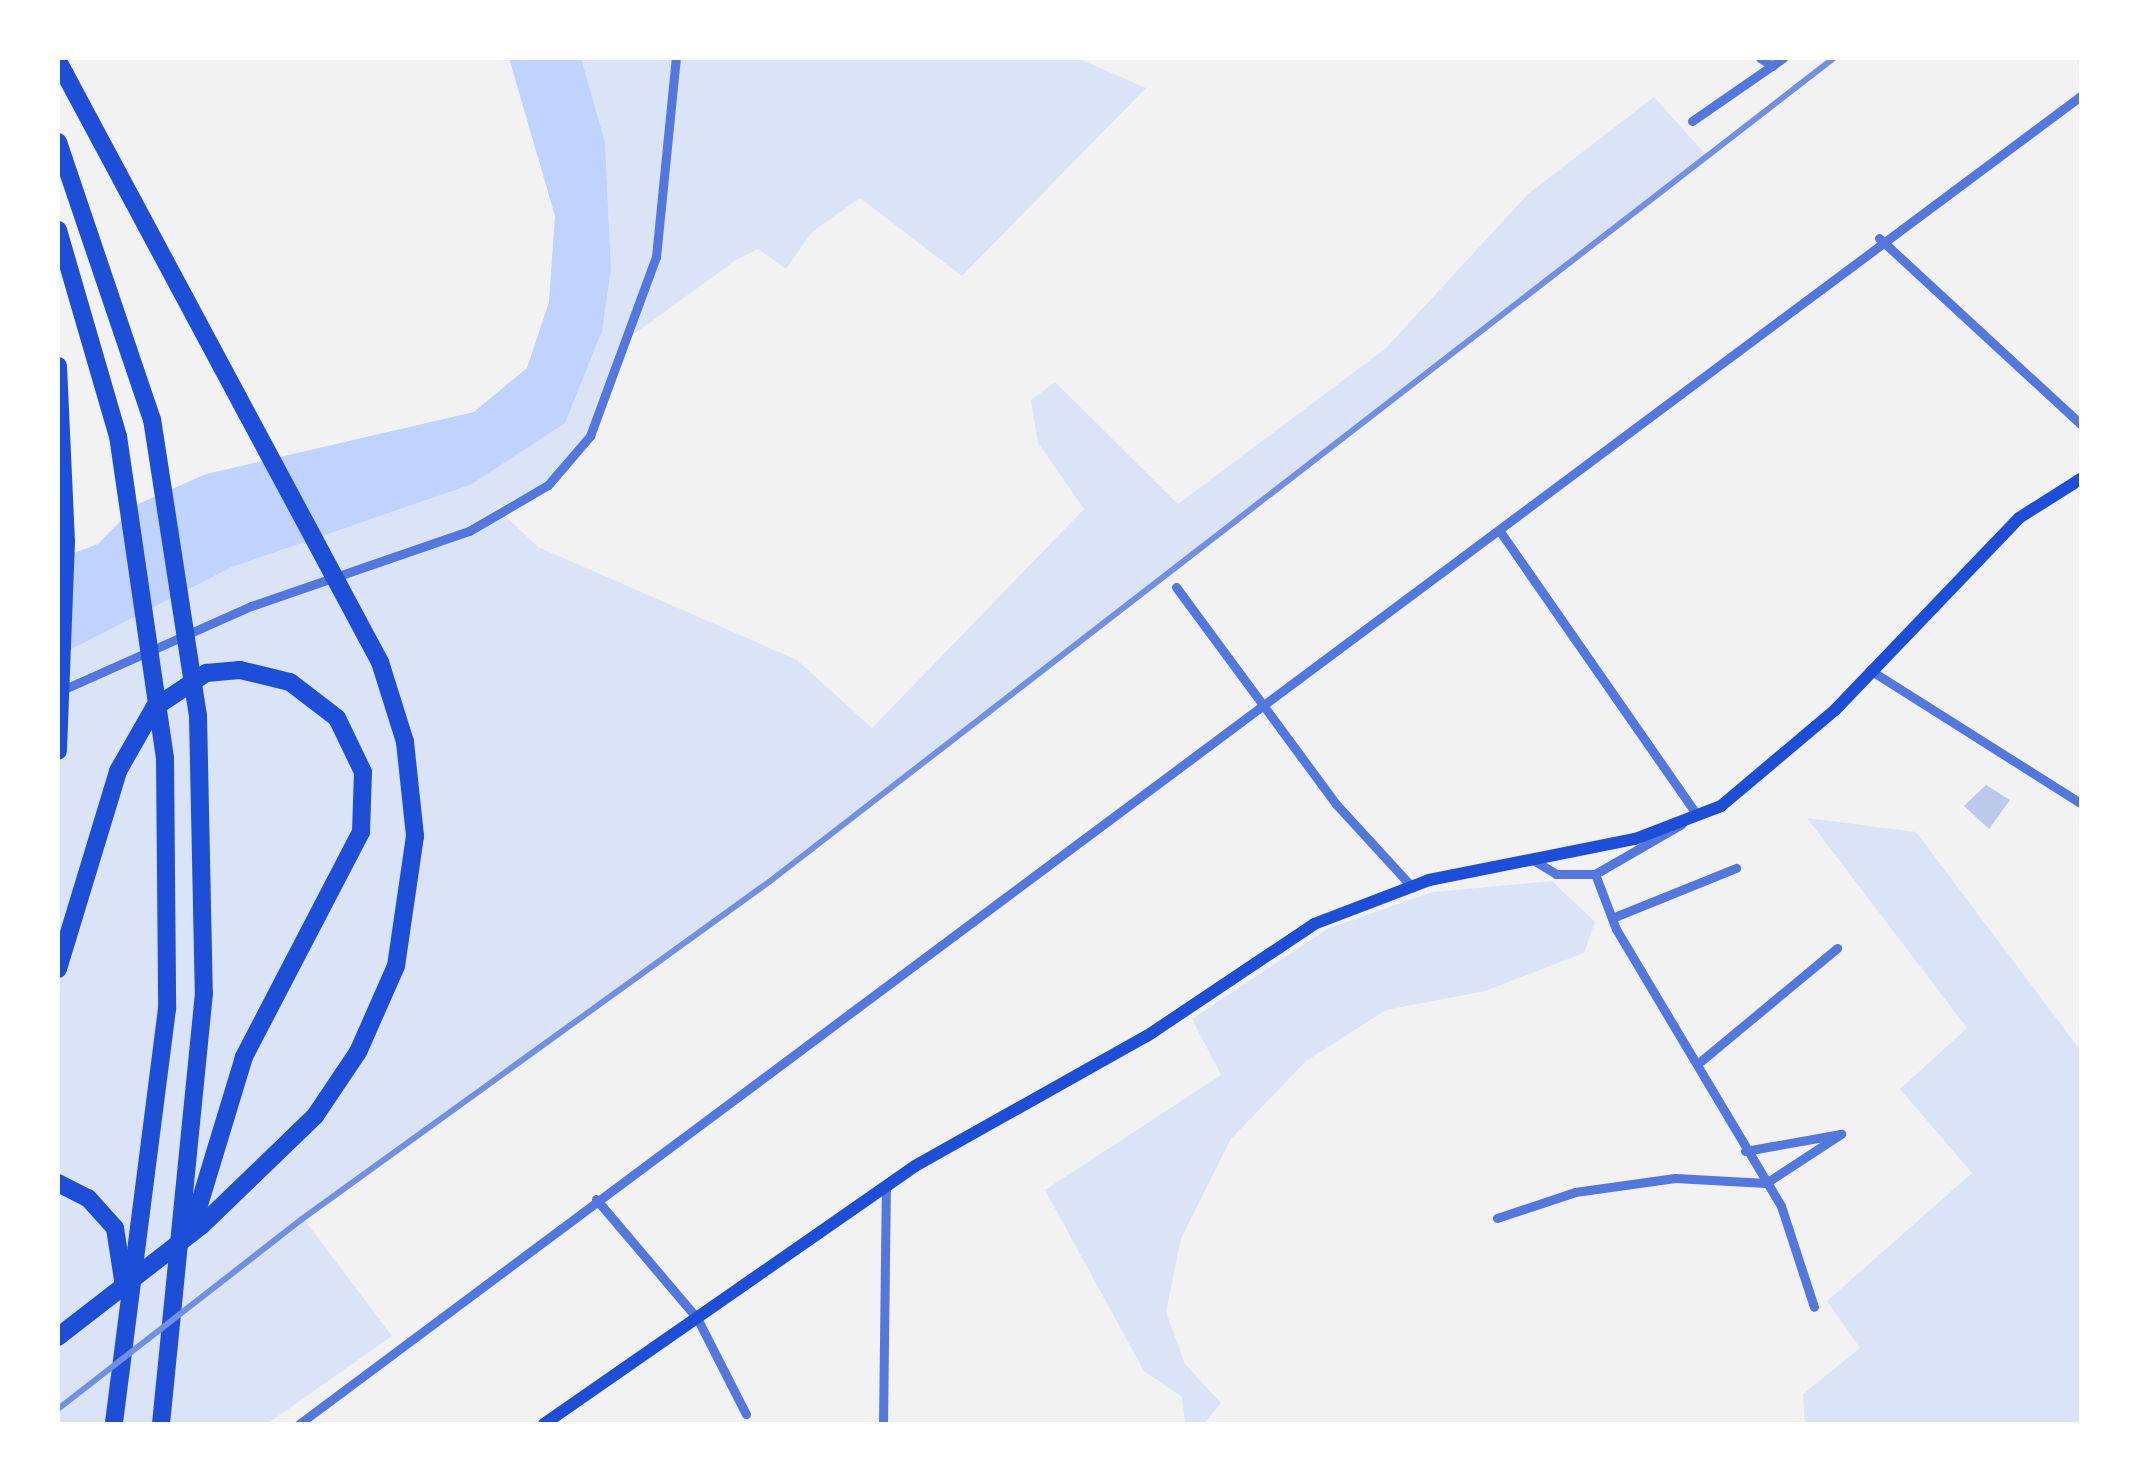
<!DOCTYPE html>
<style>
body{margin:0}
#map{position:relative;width:2139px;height:1482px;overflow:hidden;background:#f2f2f2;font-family:"Work Sans",sans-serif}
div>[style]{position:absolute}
.green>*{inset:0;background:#dbe4f7}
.water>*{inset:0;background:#bfd3fe}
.building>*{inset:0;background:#bdc9ec}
.minor>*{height:9px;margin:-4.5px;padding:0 4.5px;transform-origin:4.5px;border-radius:4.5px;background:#5277de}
.secondary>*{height:12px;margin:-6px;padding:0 6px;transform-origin:6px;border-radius:6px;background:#1d4ed8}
.motorway>*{height:18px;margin:-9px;padding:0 9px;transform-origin:9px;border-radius:9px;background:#1d4ed8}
.rail>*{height:6px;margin:-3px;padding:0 3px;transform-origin:3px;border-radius:3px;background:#7290e2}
span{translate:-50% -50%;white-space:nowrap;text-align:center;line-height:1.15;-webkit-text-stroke:10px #fff;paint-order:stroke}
.frame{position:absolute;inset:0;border:60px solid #fff;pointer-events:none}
</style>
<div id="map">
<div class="green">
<div style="clip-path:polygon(581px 58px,1077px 58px,1146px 88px,962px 276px,860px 198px,812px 232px,786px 269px,758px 249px,736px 260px,630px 337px,590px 436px,548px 485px,497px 508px,538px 547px,797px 660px,872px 728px,1084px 509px,1038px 443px,1031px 400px,1055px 382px,1178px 504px,1385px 349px,1528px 194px,1654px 97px,1707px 156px,769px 882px,303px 1218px,392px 1336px,267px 1424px,58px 1424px,58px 656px,232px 567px,470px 485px,611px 268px,605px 142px)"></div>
<div style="clip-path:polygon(1807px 818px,1916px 832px,2081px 1051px,2081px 1424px,1805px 1424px,1803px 1394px,1860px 1348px,1827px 1301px,1972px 1173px,1900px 1089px,1967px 1028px)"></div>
<div style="clip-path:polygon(1552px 881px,1595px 922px,1584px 953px,1485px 991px,1386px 1010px,1306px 1061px,1231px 1139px,1181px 1239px,1166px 1312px,1185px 1364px,1221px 1403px,1204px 1424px,1185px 1424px,1182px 1397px,1144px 1371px,1045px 1190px,1221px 1075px,1192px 1019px,1329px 928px,1433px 892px)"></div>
</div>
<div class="water">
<div style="clip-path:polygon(509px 58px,581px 58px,605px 142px,611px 268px,602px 331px,565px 423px,470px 485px,232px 567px,58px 656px,58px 559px,98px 544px,136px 505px,206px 474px,474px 412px,527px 368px,549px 302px,555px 216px)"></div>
</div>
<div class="building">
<div style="clip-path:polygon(1986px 785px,2010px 800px,1989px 829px,1964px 806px)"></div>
</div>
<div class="minor">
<div style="left:1760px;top:58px;width:15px;rotate:32deg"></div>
<div style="left:1692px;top:121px;width:111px;rotate:-34.7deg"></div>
<div style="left:1879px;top:238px;width:276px;rotate:42.7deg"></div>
<div style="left:1499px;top:530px;width:348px;rotate:55.2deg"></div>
<div style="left:1176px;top:587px;width:270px;rotate:53.6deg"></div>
<div style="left:1336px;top:804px;width:113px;rotate:47.5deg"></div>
<div style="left:1870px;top:670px;width:251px;rotate:32.3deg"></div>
<div style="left:60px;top:691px;width:209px;rotate:-24deg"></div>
<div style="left:251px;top:606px;width:231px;rotate:-19deg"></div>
<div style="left:469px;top:531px;width:91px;rotate:-30.2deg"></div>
<div style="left:548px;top:485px;width:65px;rotate:-49.4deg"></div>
<div style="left:590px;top:436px;width:191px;rotate:-69.8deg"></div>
<div style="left:656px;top:257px;width:200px;rotate:-84.3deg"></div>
<div style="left:1533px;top:860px;width:27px;rotate:31deg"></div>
<div style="left:1556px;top:874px;width:39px"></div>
<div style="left:1595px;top:874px;width:100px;rotate:-29.9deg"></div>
<div style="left:1595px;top:874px;width:59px;rotate:69.1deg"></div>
<div style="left:1616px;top:929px;width:322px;rotate:59.2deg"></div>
<div style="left:1781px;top:1206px;width:106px;rotate:71.9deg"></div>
<div style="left:1612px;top:918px;width:134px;rotate:-22deg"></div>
<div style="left:1701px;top:1061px;width:177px;rotate:-39.7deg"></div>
<div style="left:1745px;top:1151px;width:97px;rotate:-10.1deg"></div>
<div style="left:596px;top:1199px;width:156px;rotate:49.7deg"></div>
<div style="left:697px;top:1318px;width:108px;rotate:63deg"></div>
<div style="left:1497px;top:1218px;width:82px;rotate:-18.4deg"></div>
<div style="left:1575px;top:1192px;width:101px;rotate:-8deg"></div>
<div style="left:1675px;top:1178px;width:91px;rotate:3.1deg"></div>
<div style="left:1766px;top:1183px;width:90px;rotate:-33.2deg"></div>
<div style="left:299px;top:1424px;width:2224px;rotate:-36.7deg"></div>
<div style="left:883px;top:1424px;width:238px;rotate:-89.3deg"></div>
</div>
<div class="secondary">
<div style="left:544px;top:1424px;width:452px;rotate:-34.8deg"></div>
<div style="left:915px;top:1166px;width:266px;rotate:-29.3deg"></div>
<div style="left:1147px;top:1036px;width:201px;rotate:-33.8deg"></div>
<div style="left:1314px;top:924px;width:123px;rotate:-20.9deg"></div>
<div style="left:1429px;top:880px;width:210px;rotate:-11.3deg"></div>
<div style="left:1635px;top:839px;width:92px;rotate:-21deg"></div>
<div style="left:1721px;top:806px;width:149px;rotate:-40.1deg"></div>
<div style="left:1835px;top:710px;width:266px;rotate:-46.2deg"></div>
<div style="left:2019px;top:518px;width:75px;rotate:-32.4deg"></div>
</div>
<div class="motorway">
<div style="left:58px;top:61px;width:682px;rotate:61.82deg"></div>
<div style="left:380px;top:662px;width:84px;rotate:72.6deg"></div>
<div style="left:405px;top:742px;width:95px;rotate:83.9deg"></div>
<div style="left:415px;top:836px;width:131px;rotate:98.3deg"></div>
<div style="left:396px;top:966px;width:94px;rotate:113.8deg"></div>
<div style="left:358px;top:1052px;width:77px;rotate:123.9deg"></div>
<div style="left:315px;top:1116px;width:158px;rotate:136deg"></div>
<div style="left:201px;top:1226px;width:181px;rotate:142.2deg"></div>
<div style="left:58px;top:142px;width:293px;rotate:71.3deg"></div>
<div style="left:152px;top:419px;width:300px;rotate:81.2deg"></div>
<div style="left:198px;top:715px;width:278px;rotate:88.8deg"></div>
<div style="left:204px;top:993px;width:433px;rotate:95.7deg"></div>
<div style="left:58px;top:230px;width:215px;rotate:73.8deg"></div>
<div style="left:118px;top:436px;width:325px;rotate:81.7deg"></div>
<div style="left:165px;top:758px;width:251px;rotate:89.5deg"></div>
<div style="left:167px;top:1009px;width:418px;rotate:97.3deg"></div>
<div style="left:58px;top:366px;width:175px;rotate:87.4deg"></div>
<div style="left:66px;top:541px;width:210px;rotate:92.2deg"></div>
<div style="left:58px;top:969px;width:207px;rotate:-73.1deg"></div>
<div style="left:118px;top:771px;width:73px;rotate:-60.3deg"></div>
<div style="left:154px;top:708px;width:63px;rotate:-33.9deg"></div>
<div style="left:206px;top:673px;width:34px;rotate:-5deg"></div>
<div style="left:240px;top:670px;width:51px;rotate:13.5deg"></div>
<div style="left:290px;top:682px;width:59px;rotate:37.5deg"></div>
<div style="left:337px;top:718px;width:60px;rotate:64.3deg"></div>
<div style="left:363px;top:772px;width:60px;rotate:91.9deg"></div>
<div style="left:361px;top:832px;width:254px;rotate:117.5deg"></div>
<div style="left:244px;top:1057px;width:182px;rotate:106.9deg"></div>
<div style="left:58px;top:1183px;width:34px;rotate:27deg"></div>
<div style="left:88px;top:1198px;width:40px;rotate:48deg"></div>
<div style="left:115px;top:1228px;width:59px;rotate:81.2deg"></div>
</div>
<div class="rail">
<div style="left:58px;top:1409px;width:309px;rotate:-37.9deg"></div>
<div style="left:302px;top:1219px;width:576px;rotate:-35.82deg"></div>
<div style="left:769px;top:882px;width:1347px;rotate:-37.73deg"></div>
</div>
<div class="frame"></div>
</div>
